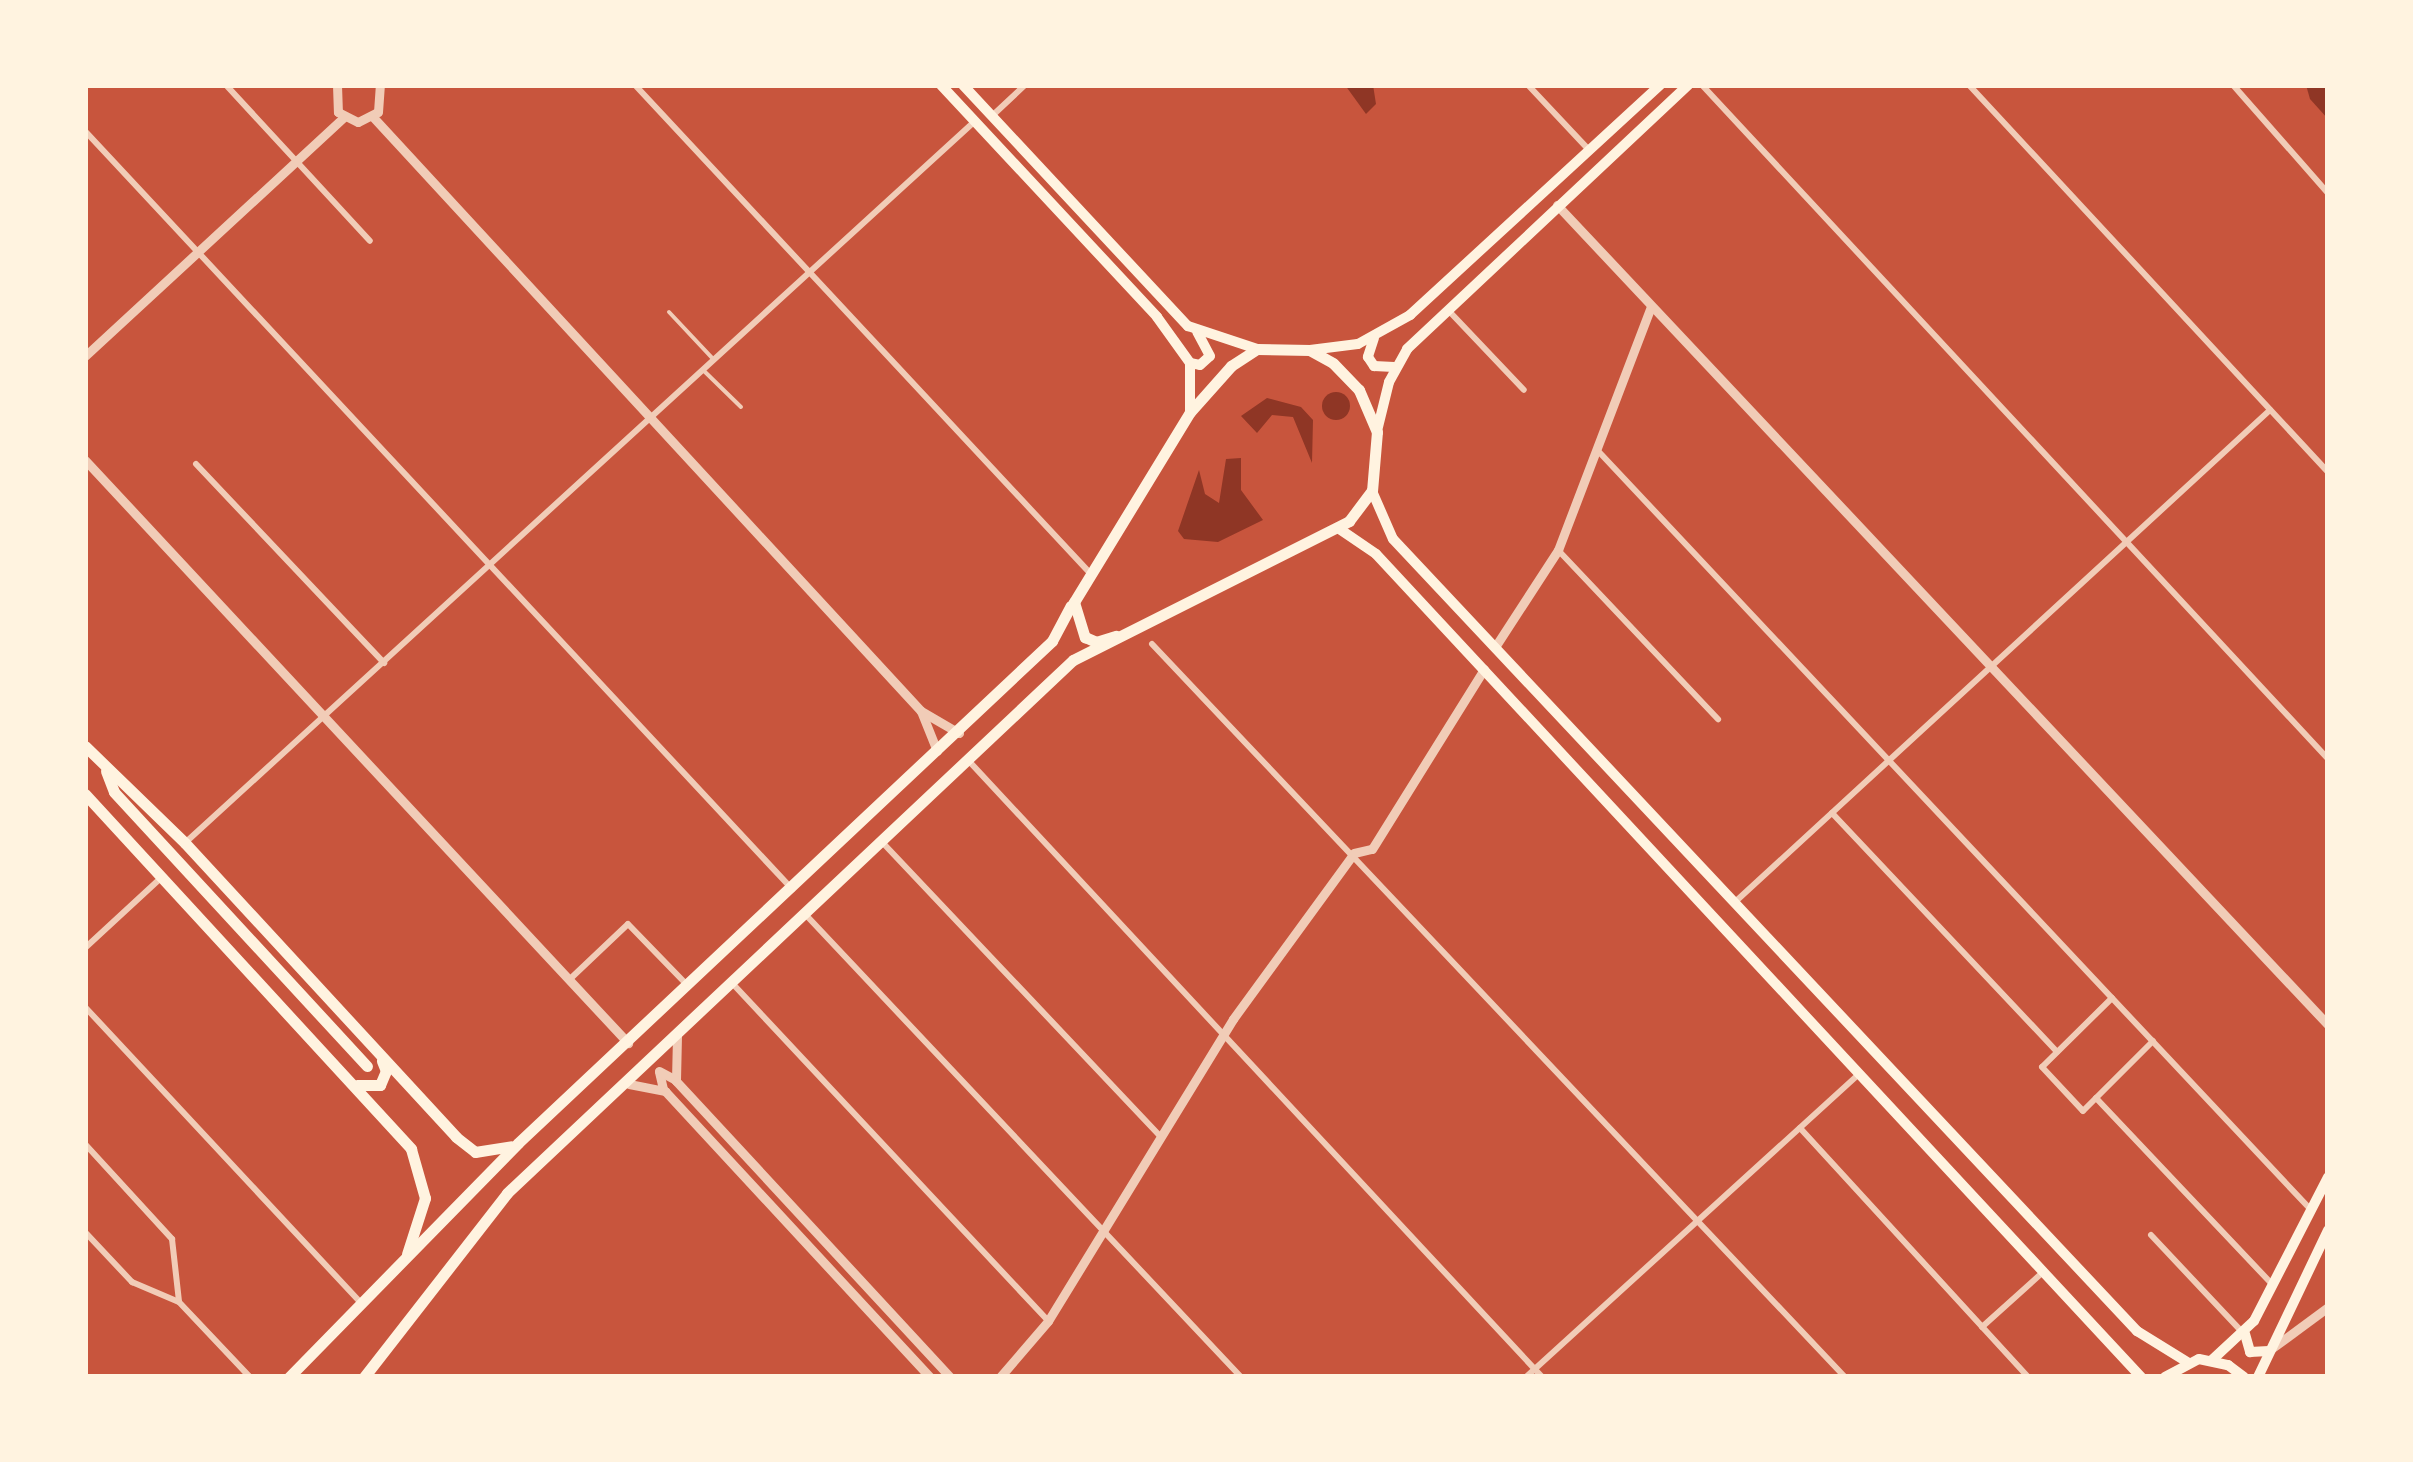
<!DOCTYPE html>
<style>
body{margin:0}
#map{position:relative;width:2413px;height:1462px;overflow:hidden;background:#c8553d;font-family:"Roboto Condensed",sans-serif}
div>[style]{position:absolute}
.water>*{inset:0;background:#8f3625}
.round{border-radius:50%}
.service>*{height:4px;margin:-2px;padding:0 2px;transform-origin:2px;border-radius:2px;background:#f1ccb7}
.minor>*{height:6px;margin:-3px;padding:0 3px;transform-origin:3px;border-radius:3px;background:#f1ccb7}
.tertiary>*{height:9px;margin:-4.5px;padding:0 4.5px;transform-origin:4.5px;border-radius:4.5px;background:#f1ccb7}
.secondary>*{height:10px;margin:-5px;padding:0 5px;transform-origin:5px;border-radius:5px;background:#fff3e0}
.primary>*{height:11px;margin:-5.5px;padding:0 5.5px;transform-origin:5.5px;border-radius:5.5px;background:#fff3e0}
span{translate:-50% -50%;white-space:nowrap;text-align:center;line-height:1.15;-webkit-text-stroke:8px #fff3e0;paint-order:stroke}
.frame{position:absolute;inset:0;border:88px solid #fff3e0;pointer-events:none}
</style>
<div id="map">
<div class="water">
<div style="clip-path:polygon(1345px 85px,1373px 85px,1376px 104px,1366px 114px)"></div>
<div style="clip-path:polygon(2306px 85px,2328px 85px,2328px 119px,2310px 99px)"></div>
<div class="round" style="left:1322px;top:392px;width:28px;height:28px"></div>
<div style="clip-path:polygon(1267px 398px,1301px 407px,1313px 420px,1312px 463px,1293px 417px,1272px 415px,1257px 433px,1241px 416px)"></div>
<div style="clip-path:polygon(1241px 458px,1241px 490px,1263px 520px,1218px 542px,1184px 539px,1178px 531px,1199px 470px,1205px 494px,1219px 503px,1226px 459px)"></div>
</div>
<div class="service">
<div style="left:669px;top:312px;width:66px;rotate:46.8deg"></div>
<div style="left:703px;top:370px;width:53px;rotate:44.2deg"></div>
</div>
<div class="minor">
<div style="left:226px;top:85px;width:212px;rotate:47.3deg"></div>
<div style="left:635px;top:85px;width:666px;rotate:47.01deg"></div>
<div style="left:1528px;top:85px;width:89px;rotate:46.8deg"></div>
<div style="left:1702px;top:85px;width:920px;rotate:47.11deg"></div>
<div style="left:1969px;top:85px;width:528px;rotate:47.15deg"></div>
<div style="left:2233px;top:85px;width:144px;rotate:48.7deg"></div>
<div style="left:993px;top:115px;width:44px;rotate:-43.2deg"></div>
<div style="left:85px;top:131px;width:1037px;rotate:46.99deg"></div>
<div style="left:1448px;top:310px;width:110px;rotate:46.5deg"></div>
<div style="left:1600px;top:453px;width:1039px;rotate:46.79deg"></div>
<div style="left:196px;top:464px;width:274px;rotate:46.6deg"></div>
<div style="left:1558px;top:550px;width:233px;rotate:46.6deg"></div>
<div style="left:1152px;top:644px;width:1009px;rotate:46.61deg"></div>
<div style="left:967px;top:759px;width:844px;rotate:47.06deg"></div>
<div style="left:1832px;top:813px;width:328px;rotate:46.7deg"></div>
<div style="left:186px;top:842px;width:1067px;rotate:-42.42deg"></div>
<div style="left:882px;top:842px;width:406px;rotate:46.6deg"></div>
<div style="left:1735px;top:902px;width:727px;rotate:-42.6deg"></div>
<div style="left:805px;top:914px;width:636px;rotate:46.72deg"></div>
<div style="left:85px;top:948px;width:105px;rotate:-42.7deg"></div>
<div style="left:569px;top:980px;width:81px;rotate:-43.5deg"></div>
<div style="left:628px;top:924px;width:86px;rotate:45.9deg"></div>
<div style="left:732px;top:983px;width:463px;rotate:46.9deg"></div>
<div style="left:2112px;top:998px;width:98px;rotate:135.4deg"></div>
<div style="left:2042px;top:1067px;width:60px;rotate:47deg"></div>
<div style="left:2083px;top:1111px;width:99px;rotate:-45deg"></div>
<div style="left:85px;top:1007px;width:403px;rotate:47deg"></div>
<div style="left:2096px;top:1098px;width:256px;rotate:46.6deg"></div>
<div style="left:1800px;top:1128px;width:338px;rotate:47.5deg"></div>
<div style="left:85px;top:1144px;width:129px;rotate:47.5deg"></div>
<div style="left:172px;top:1239px;width:62px;rotate:83.6deg"></div>
<div style="left:85px;top:1232px;width:69px;rotate:46.8deg"></div>
<div style="left:132px;top:1282px;width:51px;rotate:23.1deg"></div>
<div style="left:179px;top:1302px;width:103px;rotate:46.6deg"></div>
<div style="left:2151px;top:1235px;width:136px;rotate:46.8deg"></div>
<div style="left:1982px;top:1327px;width:82px;rotate:-42deg"></div>
<div style="left:1526px;top:1377px;width:450px;rotate:-42.3deg"></div>
</div>
<div class="tertiary">
<div style="left:337px;top:85px;width:27px;rotate:88deg"></div>
<div style="left:338px;top:112px;width:22px;rotate:27deg"></div>
<div style="left:358px;top:122px;width:22px;rotate:-27deg"></div>
<div style="left:378px;top:112px;width:27px;rotate:-86deg"></div>
<div style="left:373px;top:117px;width:808px;rotate:47.31deg"></div>
<div style="left:921px;top:711px;width:44px;rotate:30.1deg"></div>
<div style="left:1557px;top:205px;width:1126px;rotate:46.76deg"></div>
<div style="left:85px;top:356px;width:352px;rotate:-42.7deg"></div>
<div style="left:85px;top:460px;width:797px;rotate:47.03deg"></div>
<div style="left:1495px;top:647px;width:116px;rotate:-57deg"></div>
<div style="left:1558px;top:550px;width:261px;rotate:-69.1deg"></div>
<div style="left:921px;top:711px;width:43px;rotate:68.2deg"></div>
<div style="left:677px;top:1036px;width:45px;rotate:91.3deg"></div>
<div style="left:676px;top:1081px;width:403px;rotate:47.2deg"></div>
<div style="left:629px;top:1084px;width:37px;rotate:11deg"></div>
<div style="left:665px;top:1091px;width:390px;rotate:47.2deg"></div>
<div style="left:663px;top:1089px;width:18px;rotate:-103deg"></div>
<div style="left:659px;top:1071px;width:17px;rotate:28deg"></div>
<div style="left:2271px;top:1349px;width:71px;rotate:-36.4deg"></div>
<div style="left:1000px;top:1377px;width:74px;rotate:-49.4deg"></div>
<div style="left:1048px;top:1321px;width:354px;rotate:-58.5deg"></div>
<div style="left:1233px;top:1019px;width:205px;rotate:-53.9deg"></div>
<div style="left:1354px;top:853px;width:18px;rotate:-13deg"></div>
<div style="left:1372px;top:849px;width:212px;rotate:-58.1deg"></div>
</div>
<div class="secondary">
<div style="left:941px;top:85px;width:317px;rotate:47deg"></div>
<div style="left:1157px;top:317px;width:57px;rotate:54.3deg"></div>
<div style="left:1190px;top:363px;width:49px;rotate:90deg"></div>
<div style="left:963px;top:85px;width:330px;rotate:47deg"></div>
<div style="left:1188px;top:326px;width:73px;rotate:18.4deg"></div>
<div style="left:1374px;top:338px;width:20px;rotate:108deg"></div>
<div style="left:1368px;top:357px;width:11px;rotate:56deg"></div>
<div style="left:1374px;top:366px;width:20px;rotate:3deg"></div>
<div style="left:1310px;top:350px;width:48px;rotate:-7.1deg"></div>
<div style="left:1358px;top:344px;width:60px;rotate:-29.1deg"></div>
<div style="left:1410px;top:315px;width:340px;rotate:-42.6deg"></div>
<div style="left:1190px;top:363px;width:10px;rotate:11deg"></div>
<div style="left:1200px;top:365px;width:13px;rotate:-42deg"></div>
<div style="left:1210px;top:356px;width:27px;rotate:-118deg"></div>
<div style="left:1377px;top:431px;width:50px;rotate:-76.2deg"></div>
<div style="left:1389px;top:382px;width:38px;rotate:-61deg"></div>
<div style="left:1407px;top:349px;width:386px;rotate:-43.2deg"></div>
<div style="left:1372px;top:491px;width:52px;rotate:66.4deg"></div>
<div style="left:1393px;top:539px;width:1087px;rotate:46.79deg"></div>
<div style="left:2137px;top:1331px;width:59px;rotate:31.8deg"></div>
<div style="left:1338px;top:528px;width:46px;rotate:34.4deg"></div>
<div style="left:1376px;top:554px;width:1124px;rotate:47.09deg"></div>
<div style="left:2245px;top:1334px;width:19px;rotate:74deg"></div>
<div style="left:2250px;top:1352px;width:19px;rotate:-3deg"></div>
<div style="left:2212px;top:1360px;width:57px;rotate:-42.9deg"></div>
<div style="left:2254px;top:1321px;width:162px;rotate:-62.8deg"></div>
<div style="left:2165px;top:1377px;width:38px;rotate:-28deg"></div>
<div style="left:2199px;top:1359px;width:30px;rotate:12deg"></div>
<div style="left:2228px;top:1365px;width:20px;rotate:37deg"></div>
<div style="left:2258px;top:1377px;width:163px;rotate:-64.5deg"></div>
</div>
<div class="primary">
<div style="left:85px;top:746px;width:139px;rotate:44.1deg"></div>
<div style="left:185px;top:843px;width:400px;rotate:47.3deg"></div>
<div style="left:456px;top:1137px;width:24px;rotate:38deg"></div>
<div style="left:475px;top:1152px;width:36px;rotate:-9deg"></div>
<div style="left:106px;top:771px;width:22px;rotate:69deg"></div>
<div style="left:114px;top:792px;width:373px;rotate:47.3deg"></div>
<div style="left:85px;top:794px;width:482px;rotate:47.4deg"></div>
<div style="left:411px;top:1149px;width:51px;rotate:74.1deg"></div>
<div style="left:425px;top:1198px;width:59px;rotate:107.8deg"></div>
<div style="left:357px;top:1085px;width:23px"></div>
<div style="left:380px;top:1085px;width:15px;rotate:-67deg"></div>
<div style="left:386px;top:1071px;width:11px;rotate:-112deg"></div>
<div style="left:289px;top:1377px;width:327px;rotate:-45.6deg"></div>
<div style="left:518px;top:1143px;width:733px;rotate:-43.23deg"></div>
<div style="left:1052px;top:641px;width:40px;rotate:-62deg"></div>
<div style="left:364px;top:1377px;width:233px;rotate:-52.1deg"></div>
<div style="left:507px;top:1193px;width:777px;rotate:-43.28deg"></div>
<div style="left:1073px;top:660px;width:309px;rotate:-26.7deg"></div>
<div style="left:1349px;top:521px;width:38px;rotate:-53deg"></div>
<div style="left:1372px;top:491px;width:59px;rotate:-85.2deg"></div>
<div style="left:1377px;top:432px;width:46px;rotate:-113.2deg"></div>
<div style="left:1359px;top:390px;width:37px;rotate:-134deg"></div>
<div style="left:1333px;top:363px;width:26px;rotate:-151deg"></div>
<div style="left:1310px;top:350px;width:53px;rotate:-178.9deg"></div>
<div style="left:1257px;top:349px;width:31px;rotate:147deg"></div>
<div style="left:1231px;top:366px;width:62px;rotate:131.7deg"></div>
<div style="left:1190px;top:412px;width:223px;rotate:121.4deg"></div>
<div style="left:1074px;top:602px;width:37px;rotate:73deg"></div>
<div style="left:1085px;top:637px;width:12px;rotate:24deg"></div>
<div style="left:1096px;top:642px;width:21px;rotate:-17deg"></div>
</div>
<div class="frame"></div>
</div>
